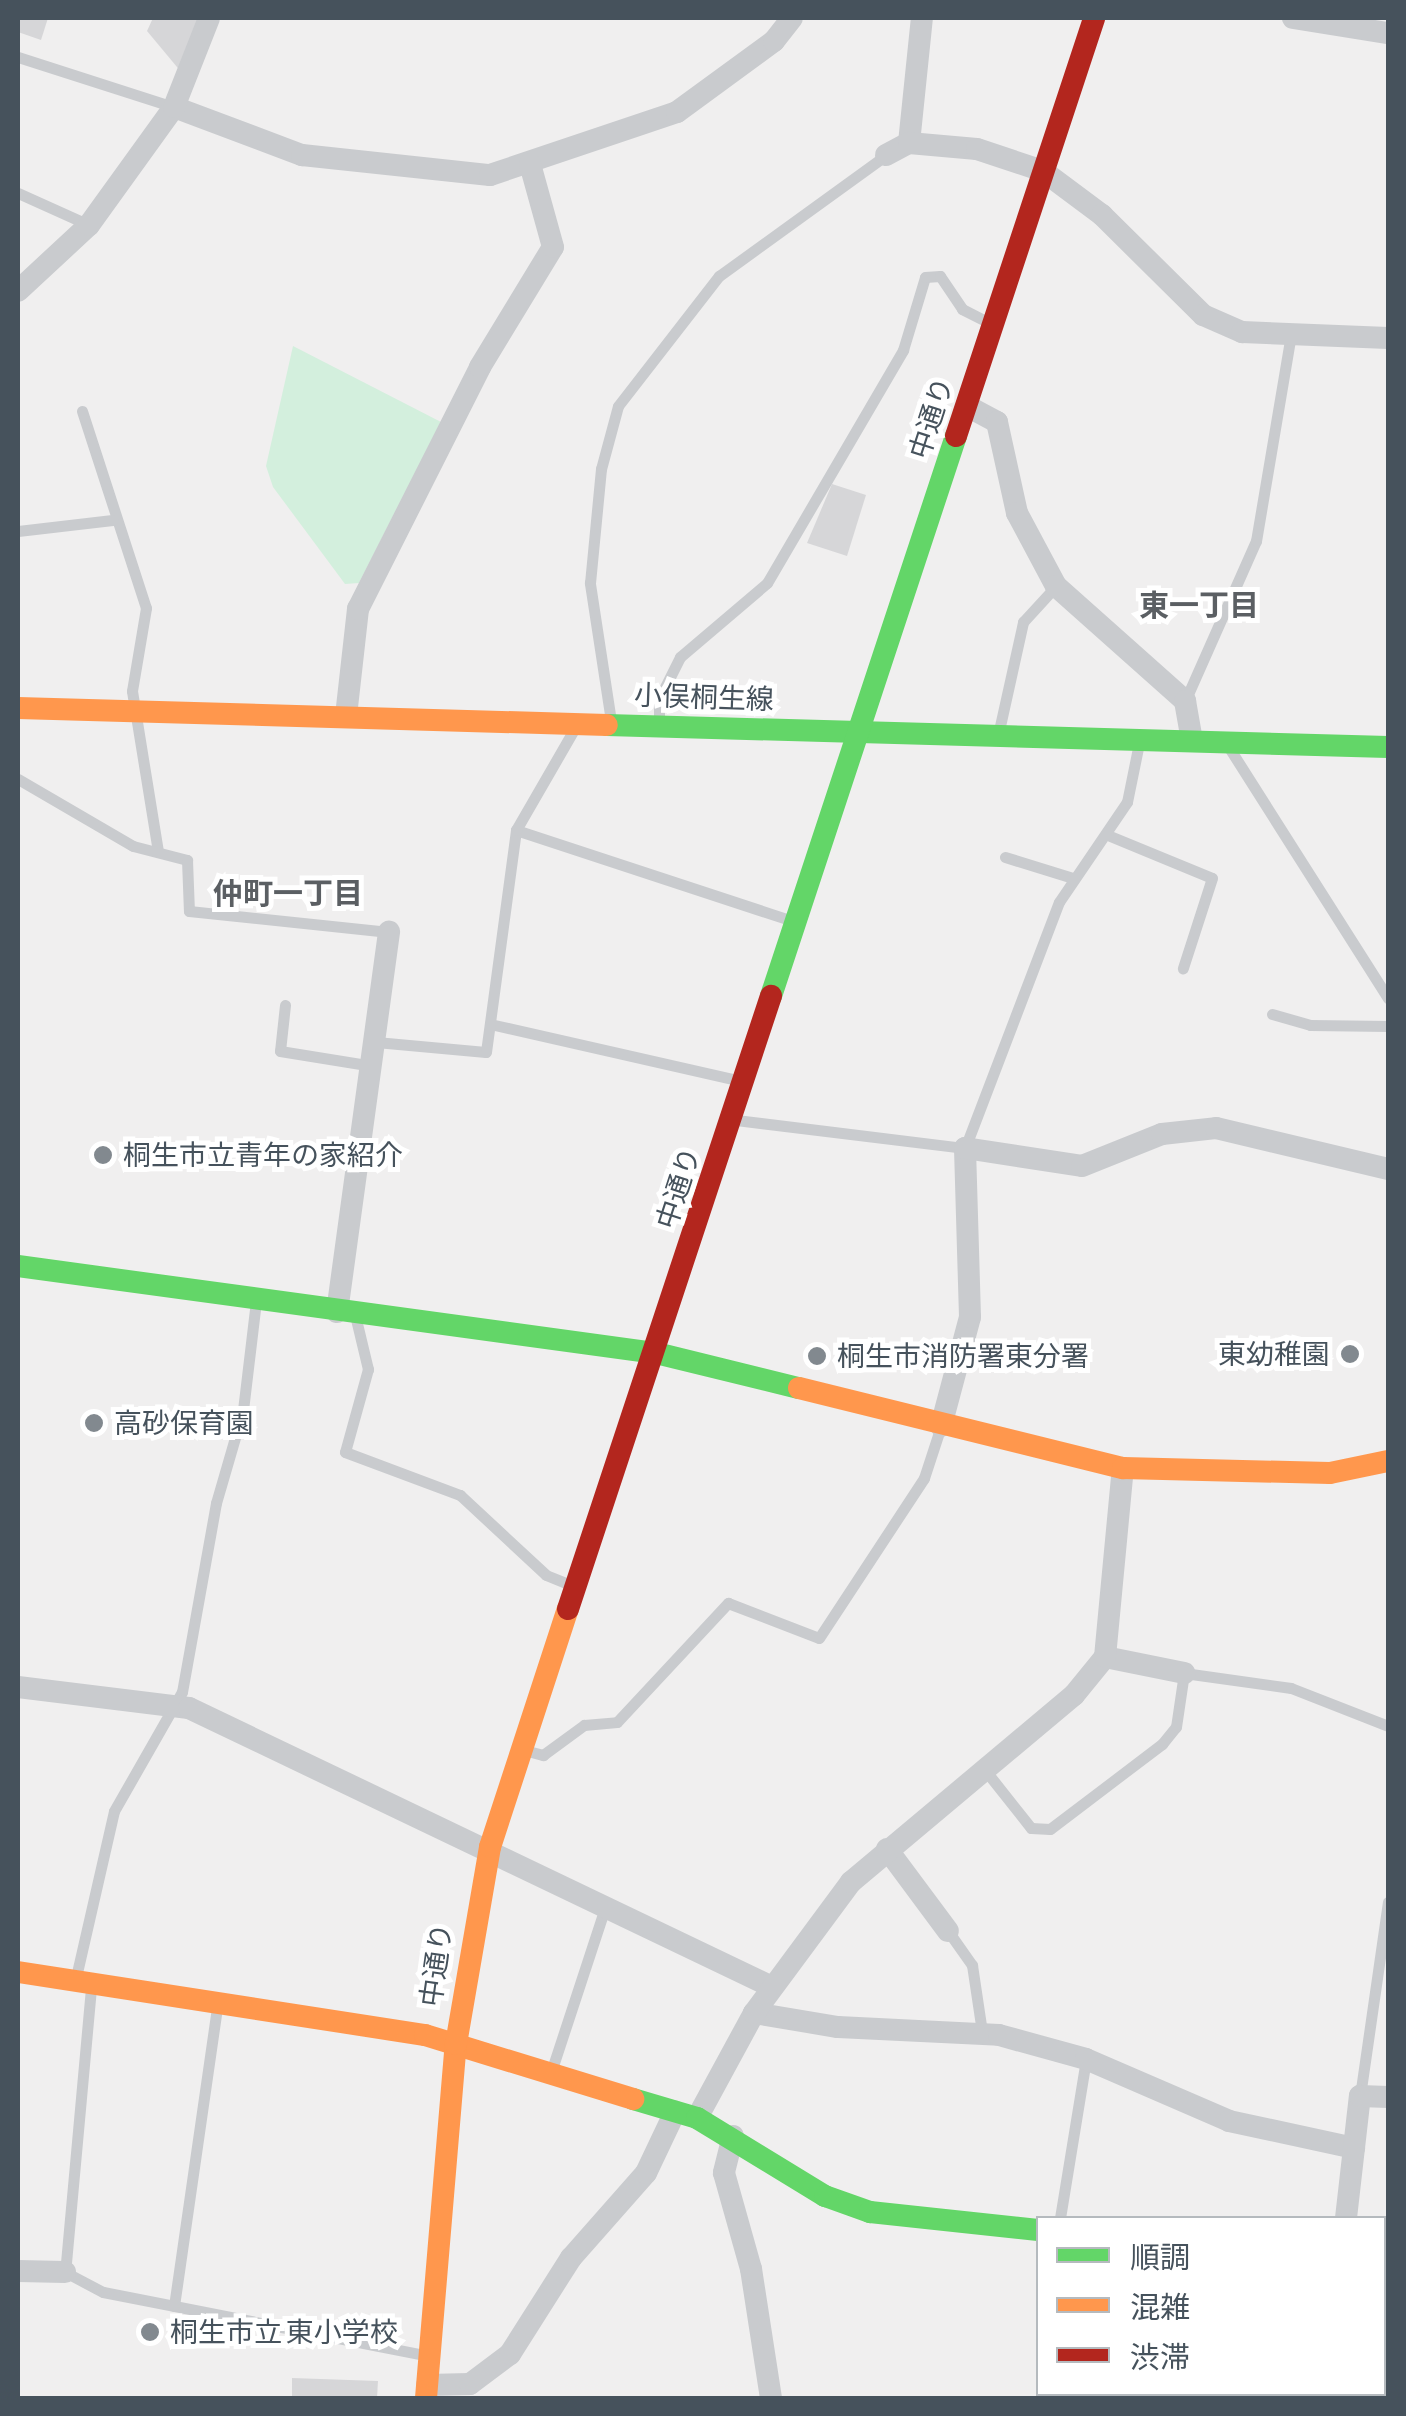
<!DOCTYPE html>
<meta charset="utf-8">
<style>
body{margin:0}
#map{position:relative;width:1406px;height:2416px;overflow:hidden;background:#f0efef;font-family:"Asap Condensed","Noto Sans JP",sans-serif}
div>[style]{position:absolute}
.green>*{inset:0;background:#d3efdd}
.building>*{inset:0;background:#d6d6d8}
.lane>*{height:11px;margin:-5.5px;padding:0 5.5px;transform-origin:5.5px;border-radius:5.5px;background:#c9cbce}
.street>*{height:22px;margin:-11px;padding:0 11px;transform-origin:11px;border-radius:11px;background:#c9cbce}
.fast>*{height:22px;margin:-11px;padding:0 11px;transform-origin:11px;border-radius:11px;background:#63d668}
.slow>*{height:22px;margin:-11px;padding:0 11px;transform-origin:11px;border-radius:11px;background:#ff974d}
.jam>*{height:22px;margin:-11px;padding:0 11px;transform-origin:11px;border-radius:11px;background:#b3261e}
.dots>*{width:28px;height:28px;translate:-50% -50%;box-sizing:border-box;border:5px solid #fff;border-radius:50%}
span{translate:-50% -50%;white-space:nowrap;text-align:center;line-height:1.15;-webkit-text-stroke:10px #fff;paint-order:stroke}
.street-label{font-size:28px;color:#46525c}
.poi-label{font-size:28px;color:#46525c}
.left{translate:0 -50%;text-align:left}
.right{translate:-100% -50%;text-align:right}
.neighbourhood-label{font-size:30px;color:#5b5f63;font-weight:700}
.frame{position:absolute;inset:0;border:20px solid #46525c;pointer-events:none}
.legend{position:absolute;left:1036px;top:2216px;width:350px;height:180px;box-sizing:border-box;background:#fff;border:2px solid #b5babe;margin:0;padding:12px 18px;list-style:none;font-size:30px;color:#46525c}
.legend li{display:flex;align-items:center;gap:20px;height:50px}
.legend b{width:50px;border:2px solid #b5babe}
</style>
<div id="map">
<div class="green">
<div style="clip-path:polygon(293px 346px,441px 422px,359px 583px,345px 584px,273px 487px,266px 466px)"></div>
</div>
<div class="building">
<div style="clip-path:polygon(18px 18px,48px 18px,41px 40px,18px 32px)"></div>
<div style="clip-path:polygon(153px 18px,204px 18px,182px 73px,147px 31px)"></div>
<div style="clip-path:polygon(832px 484px,866px 495px,847px 556px,807px 543px)"></div>
<div style="clip-path:polygon(292px 2378px,378px 2381px,377px 2398px,292px 2398px)"></div>
</div>
<div class="lane">
<div style="left:18px;top:57px;width:164px;rotate:17.8deg"></div>
<div style="left:18px;top:193px;width:78px;rotate:24.3deg"></div>
<div style="left:82px;top:411px;width:207px;rotate:72deg"></div>
<div style="left:146px;top:608px;width:84px;rotate:99.6deg"></div>
<div style="left:132px;top:691px;width:163px;rotate:80.8deg"></div>
<div style="left:18px;top:531px;width:95px;rotate:-6.7deg"></div>
<div style="left:1185px;top:701px;width:175px;rotate:-66.1deg"></div>
<div style="left:1256px;top:541px;width:204px;rotate:-80.4deg"></div>
<div style="left:611px;top:721px;width:140px;rotate:-98.7deg"></div>
<div style="left:590px;top:583px;width:115px;rotate:-84.5deg"></div>
<div style="left:601px;top:469px;width:65px;rotate:-74.9deg"></div>
<div style="left:618px;top:406px;width:165px;rotate:-52.2deg"></div>
<div style="left:719px;top:276px;width:206px;rotate:-35.9deg"></div>
<div style="left:659px;top:724px;width:25px;rotate:-90deg"></div>
<div style="left:659px;top:699px;width:47px;rotate:-63.4deg"></div>
<div style="left:680px;top:657px;width:114px;rotate:-40.4deg"></div>
<div style="left:767px;top:583px;width:270px;rotate:-59.7deg"></div>
<div style="left:903px;top:350px;width:76px;rotate:-73.2deg"></div>
<div style="left:925px;top:277px;width:15px;rotate:-4deg"></div>
<div style="left:940px;top:276px;width:40px;rotate:56deg"></div>
<div style="left:962px;top:309px;width:29px;rotate:27deg"></div>
<div style="left:998px;top:735px;width:116px;rotate:-77.5deg"></div>
<div style="left:1023px;top:622px;width:49px;rotate:-47.5deg"></div>
<div style="left:1228px;top:746px;width:299px;rotate:57.6deg"></div>
<div style="left:18px;top:779px;width:133px;rotate:30.2deg"></div>
<div style="left:133px;top:846px;width:56px;rotate:14.5deg"></div>
<div style="left:187px;top:860px;width:51px;rotate:87.8deg"></div>
<div style="left:189px;top:911px;width:201px;rotate:6deg"></div>
<div style="left:516px;top:830px;width:291px;rotate:18.2deg"></div>
<div style="left:1110px;top:836px;width:110px;rotate:22.4deg"></div>
<div style="left:1212px;top:878px;width:95px;rotate:107.9deg"></div>
<div style="left:1005px;top:857px;width:71px;rotate:17.2deg"></div>
<div style="left:285px;top:1005px;width:46px;rotate:96.2deg"></div>
<div style="left:280px;top:1051px;width:94px;rotate:9.2deg"></div>
<div style="left:1272px;top:1014px;width:40px;rotate:16deg"></div>
<div style="left:1310px;top:1025px;width:78px;rotate:0.7deg"></div>
<div style="left:490px;top:1024px;width:256px;rotate:12.8deg"></div>
<div style="left:376px;top:1042px;width:110px;rotate:5.2deg"></div>
<div style="left:486px;top:1052px;width:224px;rotate:-82.3deg"></div>
<div style="left:516px;top:830px;width:120px;rotate:-60deg"></div>
<div style="left:736px;top:1120px;width:231px;rotate:7deg"></div>
<div style="left:965px;top:1148px;width:263px;rotate:-69.1deg"></div>
<div style="left:1059px;top:902px;width:121px;rotate:-55.8deg"></div>
<div style="left:1127px;top:802px;width:60px;rotate:-78.5deg"></div>
<div style="left:355px;top:1315px;width:56px;rotate:76.5deg"></div>
<div style="left:368px;top:1369px;width:86px;rotate:105.5deg"></div>
<div style="left:345px;top:1452px;width:123px;rotate:20.5deg"></div>
<div style="left:460px;top:1495px;width:117px;rotate:42.9deg"></div>
<div style="left:546px;top:1575px;width:29px;rotate:22deg"></div>
<div style="left:524px;top:1750px;width:20px;rotate:15deg"></div>
<div style="left:543px;top:1755px;width:51px;rotate:-36.2deg"></div>
<div style="left:584px;top:1725px;width:33px;rotate:-5deg"></div>
<div style="left:617px;top:1722px;width:163px;rotate:-47deg"></div>
<div style="left:728px;top:1603px;width:97px;rotate:21deg"></div>
<div style="left:819px;top:1638px;width:191px;rotate:-56.7deg"></div>
<div style="left:924px;top:1478px;width:55px;rotate:-71.9deg"></div>
<div style="left:985px;top:1770px;width:74px;rotate:51.6deg"></div>
<div style="left:1031px;top:1828px;width:19px;rotate:3deg"></div>
<div style="left:1050px;top:1829px;width:141px;rotate:-37.2deg"></div>
<div style="left:1162px;top:1744px;width:22px;rotate:-51deg"></div>
<div style="left:1176px;top:1727px;width:55px;rotate:-81.6deg"></div>
<div style="left:1184px;top:1673px;width:108px;rotate:8deg"></div>
<div style="left:1291px;top:1688px;width:104px;rotate:21.4deg"></div>
<div style="left:948px;top:1931px;width:42px;rotate:54.8deg"></div>
<div style="left:972px;top:1965px;width:68px;rotate:81.5deg"></div>
<div style="left:76px;top:1977px;width:170px;rotate:-77.1deg"></div>
<div style="left:114px;top:1811px;width:137px;rotate:-60.3deg"></div>
<div style="left:182px;top:1692px;width:192px;rotate:-79.8deg"></div>
<div style="left:216px;top:1503px;width:97px;rotate:-73.8deg"></div>
<div style="left:243px;top:1410px;width:110px;rotate:-83.2deg"></div>
<div style="left:91px;top:1988px;width:285px;rotate:95.2deg"></div>
<div style="left:65px;top:2272px;width:43px;rotate:27.8deg"></div>
<div style="left:103px;top:2292px;width:332px;rotate:11.1deg"></div>
<div style="left:551px;top:2072px;width:176px;rotate:-71.8deg"></div>
<div style="left:1360px;top:2096px;width:196px;rotate:-81.8deg"></div>
<div style="left:1060px;top:2218px;width:161px;rotate:-80.7deg"></div>
<div style="left:174px;top:2306px;width:303px;rotate:-81.8deg"></div>
<div style="left:1075px;top:2394px;width:4px;rotate:76deg"></div>
<div style="left:1324px;top:2398px;width:4px;rotate:-90deg"></div>
</div>
<div class="street">
<div style="left:1293px;top:18px;width:96px;rotate:9deg"></div>
<div style="left:174px;top:107px;width:137px;rotate:20.6deg"></div>
<div style="left:302px;top:155px;width:189px;rotate:6.1deg"></div>
<div style="left:490px;top:175px;width:197px;rotate:-18.6deg"></div>
<div style="left:677px;top:112px;width:120px;rotate:-36.2deg"></div>
<div style="left:774px;top:41px;width:29px;rotate:-52deg"></div>
<div style="left:909px;top:143px;width:126px;rotate:-84.1deg"></div>
<div style="left:886px;top:155px;width:26px;rotate:-28deg"></div>
<div style="left:909px;top:143px;width:68px;rotate:5deg"></div>
<div style="left:977px;top:149px;width:70px;rotate:18.4deg"></div>
<div style="left:1043px;top:171px;width:74px;rotate:36.7deg"></div>
<div style="left:1102px;top:215px;width:142px;rotate:44.7deg"></div>
<div style="left:1203px;top:315px;width:43px;rotate:23.6deg"></div>
<div style="left:1242px;top:332px;width:146px;rotate:2.4deg"></div>
<div style="left:18px;top:291px;width:97px;rotate:-42.9deg"></div>
<div style="left:89px;top:225px;width:145px;rotate:-54.2deg"></div>
<div style="left:174px;top:107px;width:96px;rotate:-68.5deg"></div>
<div style="left:967px;top:406px;width:34px;rotate:28deg"></div>
<div style="left:997px;top:422px;width:93px;rotate:77.6deg"></div>
<div style="left:1017px;top:513px;width:83px;rotate:61.9deg"></div>
<div style="left:1056px;top:586px;width:173px;rotate:41.7deg"></div>
<div style="left:1185px;top:701px;width:40px;rotate:80deg"></div>
<div style="left:346px;top:716px;width:108px;rotate:-83.6deg"></div>
<div style="left:358px;top:609px;width:271px;rotate:-63.2deg"></div>
<div style="left:480px;top:367px;width:140px;rotate:-58.7deg"></div>
<div style="left:553px;top:247px;width:86px;rotate:-105.5deg"></div>
<div style="left:337px;top:1312px;width:384px;rotate:-82.2deg"></div>
<div style="left:941px;top:1426px;width:113px;rotate:-75.1deg"></div>
<div style="left:970px;top:1317px;width:169px;rotate:-91.7deg"></div>
<div style="left:965px;top:1148px;width:118px;rotate:8.7deg"></div>
<div style="left:1082px;top:1166px;width:86px;rotate:-21.8deg"></div>
<div style="left:1162px;top:1134px;width:54px;rotate:-6.3deg"></div>
<div style="left:1216px;top:1128px;width:177px;rotate:13.4deg"></div>
<div style="left:1105px;top:1657px;width:81px;rotate:11.4deg"></div>
<div style="left:18px;top:1687px;width:172px;rotate:7deg"></div>
<div style="left:189px;top:1708px;width:646px;rotate:25.57deg"></div>
<div style="left:887px;top:1849px;width:102px;rotate:53.4deg"></div>
<div style="left:754px;top:2013px;width:85px;rotate:9.5deg"></div>
<div style="left:838px;top:2027px;width:161px;rotate:2.8deg"></div>
<div style="left:999px;top:2035px;width:90px;rotate:15.4deg"></div>
<div style="left:1086px;top:2059px;width:156px;rotate:23.4deg"></div>
<div style="left:1229px;top:2121px;width:128px;rotate:12.2deg"></div>
<div style="left:697px;top:2118px;width:119px;rotate:-61.5deg"></div>
<div style="left:754px;top:2013px;width:163px;rotate:-53.5deg"></div>
<div style="left:851px;top:1882px;width:291px;rotate:-40deg"></div>
<div style="left:1074px;top:1695px;width:49px;rotate:-50.8deg"></div>
<div style="left:1105px;top:1657px;width:190px;rotate:-84.6deg"></div>
<div style="left:733px;top:2136px;width:38px;rotate:104deg"></div>
<div style="left:724px;top:2173px;width:100px;rotate:74.3deg"></div>
<div style="left:751px;top:2269px;width:131px;rotate:81.2deg"></div>
<div style="left:1346px;top:2218px;width:123px;rotate:-83.5deg"></div>
<div style="left:1360px;top:2096px;width:28px;rotate:2deg"></div>
<div style="left:18px;top:2271px;width:47px;rotate:1.2deg"></div>
<div style="left:427px;top:2385px;width:43px;rotate:-1.3deg"></div>
<div style="left:470px;top:2384px;width:50px;rotate:-36.9deg"></div>
<div style="left:510px;top:2354px;width:114px;rotate:-57.6deg"></div>
<div style="left:571px;top:2258px;width:113px;rotate:-48.6deg"></div>
<div style="left:646px;top:2173px;width:68px;rotate:-64.6deg"></div>
</div>
<div class="fast">
<div style="left:607px;top:725px;width:781px;rotate:1.61deg"></div>
<div style="left:771px;top:996px;width:590px;rotate:-71.72deg"></div>
<div style="left:18px;top:1266px;width:644px;rotate:7.77deg"></div>
<div style="left:656px;top:1353px;width:147px;rotate:13.8deg"></div>
<div style="left:633px;top:2099px;width:67px;rotate:16.5deg"></div>
<div style="left:697px;top:2118px;width:150px;rotate:31.4deg"></div>
<div style="left:825px;top:2196px;width:48px;rotate:19.6deg"></div>
<div style="left:870px;top:2212px;width:169px;rotate:6.1deg"></div>
</div>
<div class="slow">
<div style="left:18px;top:708px;width:589px;rotate:1.65deg"></div>
<div style="left:799px;top:1388px;width:334px;rotate:13.9deg"></div>
<div style="left:1123px;top:1468px;width:207px;rotate:1.4deg"></div>
<div style="left:1330px;top:1473px;width:59px;rotate:-11.7deg"></div>
<div style="left:18px;top:1972px;width:412px;rotate:8.8deg"></div>
<div style="left:425px;top:2035px;width:218px;rotate:17.1deg"></div>
<div style="left:426px;top:2398px;width:355px;rotate:-85.2deg"></div>
<div style="left:456px;top:2044px;width:200px;rotate:-80.2deg"></div>
<div style="left:490px;top:1847px;width:250px;rotate:-71.9deg"></div>
</div>
<div class="jam">
<div style="left:956px;top:436px;width:440px;rotate:-71.7deg"></div>
<div style="left:568px;top:1609px;width:646px;rotate:-71.68deg"></div>
<div style="left:1384px;top:2306px;width:4px;rotate:27deg"></div>
</div>
<div class="dots">
<div style="left:103px;top:1155px;background:#82898f"></div>
<div style="left:1350px;top:1354px;background:#82898f"></div>
<div style="left:817px;top:1356px;background:#82898f"></div>
<div style="left:94px;top:1423px;background:#82898f"></div>
<div style="left:150px;top:2332px;background:#82898f"></div>
</div>
<div class="street-label">
<span style="left:931px;top:418px;rotate:-72deg">中通り</span>
<span style="left:704px;top:697px;rotate:2deg">小俣桐生線</span>
<span style="left:678px;top:1188px;rotate:-72deg">中通り</span>
<span style="left:436px;top:1965px;rotate:-82deg">中通り</span>
</div>
<div class="poi-label">
<span class="left" style="left:123px;top:1155px">桐生市立青年の家紹介</span>
<span class="right" style="left:1330px;top:1354px">東幼稚園</span>
<span class="left" style="left:837px;top:1356px">桐生市消防署東分署</span>
<span class="left" style="left:114px;top:1423px">高砂保育園</span>
<span class="left" style="left:170px;top:2332px">桐生市立 東小学校</span>
</div>
<div class="neighbourhood-label">
<span style="left:1199px;top:605px">東一丁目</span>
<span style="left:288px;top:893px">仲町一丁目</span>
</div>
<div class="frame"></div>
<ul class="legend">
<li><b style="height:12px;background:#63d668"></b>順調</li>
<li><b style="height:12px;background:#ff974d"></b>混雑</li>
<li><b style="height:12px;background:#b3261e"></b>渋滞</li>
</ul>
</div>
